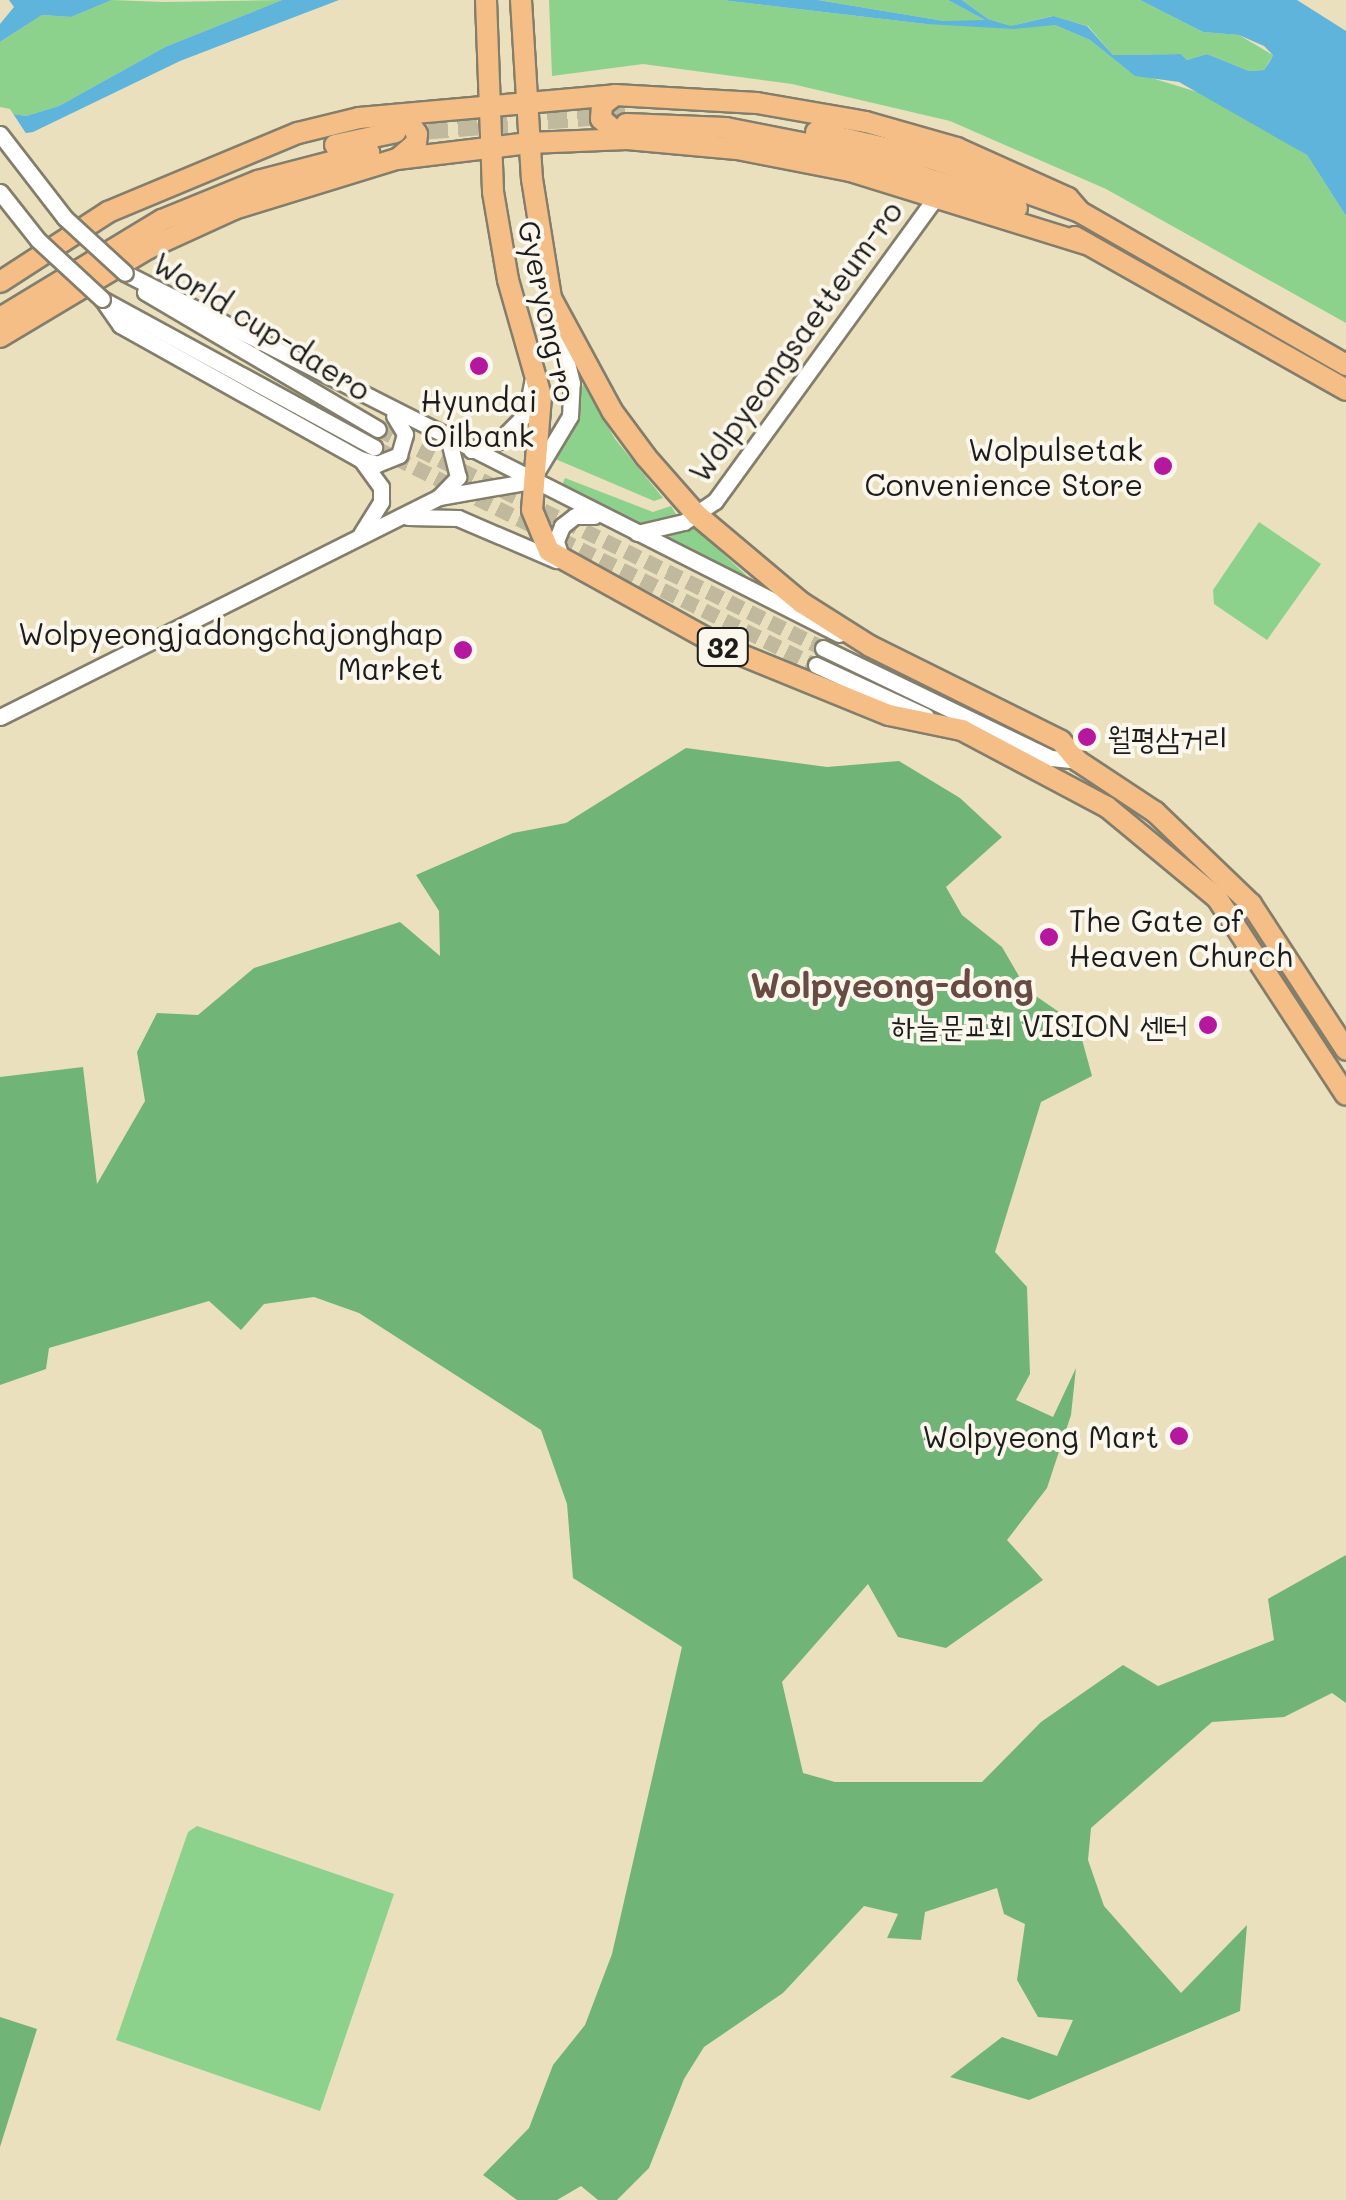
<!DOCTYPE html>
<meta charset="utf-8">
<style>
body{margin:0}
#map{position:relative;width:1346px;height:2200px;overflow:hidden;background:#eae0bd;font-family:Mali,"Poor Story",sans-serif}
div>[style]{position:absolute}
.green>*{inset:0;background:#8cd28d}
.forest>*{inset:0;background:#71b478}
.water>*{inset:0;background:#5eb4db}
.pier>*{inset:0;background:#eae0bd}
.minor-tunnel>*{height:15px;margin-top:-7.5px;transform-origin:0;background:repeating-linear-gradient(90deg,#c1b99d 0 15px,transparent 0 23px)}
.major-tunnel>*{height:20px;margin-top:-10px;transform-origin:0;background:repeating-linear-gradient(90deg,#c1b99d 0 20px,transparent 0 30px)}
.roads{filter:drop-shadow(2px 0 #837e6c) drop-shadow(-2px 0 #837e6c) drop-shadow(0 2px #837e6c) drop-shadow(0 -2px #837e6c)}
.minor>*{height:15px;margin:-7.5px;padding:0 7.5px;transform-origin:7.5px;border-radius:7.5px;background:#fff}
.major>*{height:20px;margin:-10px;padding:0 10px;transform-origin:10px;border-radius:10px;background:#f6be87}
.bridges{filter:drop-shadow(2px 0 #837e6c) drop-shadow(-2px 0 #837e6c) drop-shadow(0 2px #837e6c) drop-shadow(0 -2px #837e6c)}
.minor-bridge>*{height:15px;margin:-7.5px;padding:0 7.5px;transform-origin:7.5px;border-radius:7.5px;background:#fff}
.dots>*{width:28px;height:28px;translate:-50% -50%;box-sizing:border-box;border:5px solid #fbf7ec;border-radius:50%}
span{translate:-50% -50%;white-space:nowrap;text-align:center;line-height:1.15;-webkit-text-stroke:8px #fbf7ec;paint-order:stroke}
.shield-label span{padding:2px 8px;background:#fbf7ec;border:2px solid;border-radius:8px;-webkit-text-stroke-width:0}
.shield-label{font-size:28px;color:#1c1c1c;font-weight:700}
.street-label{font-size:30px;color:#1c1c1c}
.poi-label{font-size:30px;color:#1c1c1c}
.right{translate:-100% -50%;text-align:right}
.left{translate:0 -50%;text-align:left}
.quarter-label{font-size:35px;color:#684c43;font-weight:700}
</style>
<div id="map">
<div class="green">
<div style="clip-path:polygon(112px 0,163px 2px,282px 0,165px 47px,59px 106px,26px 116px,0 112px,0 42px,42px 15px,71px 17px)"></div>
<div style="clip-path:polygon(549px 0,722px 0,926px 24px,1055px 25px,1090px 40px,1129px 71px,1207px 95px,1307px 155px,1346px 216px,1346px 323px,1106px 189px,950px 121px,792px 84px,643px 64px,552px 76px)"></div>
<div style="clip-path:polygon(818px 0,948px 0,987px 21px,944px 21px)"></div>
<div style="clip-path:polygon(962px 0,1140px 0,1203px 32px,1239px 35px,1273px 55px,1264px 70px,1249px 71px,1207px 54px,1187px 60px,1181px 54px,1113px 55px,1088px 26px,1052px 16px,1011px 26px,988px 19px)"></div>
<div style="clip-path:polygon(583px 384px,615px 439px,663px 498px,654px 501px,553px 458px,568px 434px)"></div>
<div style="clip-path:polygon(565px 478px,653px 512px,671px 506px,679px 519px,642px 523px,561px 488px)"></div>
<div style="clip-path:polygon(1259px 522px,1321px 564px,1267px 640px,1214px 604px,1213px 590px)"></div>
<div style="clip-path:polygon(692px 525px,746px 575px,742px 581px,662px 540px,660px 534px)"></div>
<div style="clip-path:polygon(197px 1826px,394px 1894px,320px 2111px,116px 2040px,188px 1832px)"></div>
</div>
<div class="forest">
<div style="clip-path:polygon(686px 748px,827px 767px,899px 761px,960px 798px,1002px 837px,946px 887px,962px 915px,1002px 947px,1027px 990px,1078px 1025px,1092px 1076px,1041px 1102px,995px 1252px,1027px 1287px,1030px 1374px,1016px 1400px,1053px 1417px,1076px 1368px,1071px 1415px,1047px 1488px,1007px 1540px,1043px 1580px,946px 1648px,898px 1637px,868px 1584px,782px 1682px,803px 1773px,835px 1782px,982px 1782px,1041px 1722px,1123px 1665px,1158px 1686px,1274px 1640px,1268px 1599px,1346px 1555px,1346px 1703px,1332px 1693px,1284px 1717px,1212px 1722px,1091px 1828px,1088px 1860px,1104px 1906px,1181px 1993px,1247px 1925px,1240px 2011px,1029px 2100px,950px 2077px,1002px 2037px,1057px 2056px,1073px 2020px,1038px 2017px,1017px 1980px,1025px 1924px,1004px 1914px,997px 1888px,925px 1912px,921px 1940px,887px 1938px,898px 1914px,864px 1906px,783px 1993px,704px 2047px,684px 2079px,649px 2168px,617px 2200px,598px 2200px,581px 2186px,557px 2200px,517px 2200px,483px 2175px,529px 2128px,553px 2065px,585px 2025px,612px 1954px,682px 1647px,573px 1578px,567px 1504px,541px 1430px,359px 1313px,314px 1297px,264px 1304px,241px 1330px,209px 1301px,49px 1348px,46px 1369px,0 1385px,0 1077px,83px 1067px,97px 1184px,145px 1101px,137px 1052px,157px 1013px,198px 1015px,254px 968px,400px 922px,440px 956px,439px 911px,416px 875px,513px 833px,566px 823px)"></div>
<div style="clip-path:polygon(0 2017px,37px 2029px,0 2147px)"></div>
</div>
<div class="water">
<div style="clip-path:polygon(9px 0,112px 0,71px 17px,42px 15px,0 42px,0 24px,14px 7px)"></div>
<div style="clip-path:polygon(282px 0,339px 0,180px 61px,33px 132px,0 137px,0 112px,26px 116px,59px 106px,165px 47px)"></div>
<div style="clip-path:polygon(722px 0,818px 0,944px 21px,985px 20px,948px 0,962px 0,988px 19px,1011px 26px,1053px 16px,1087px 26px,1113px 55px,1181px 54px,1187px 60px,1207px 54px,1249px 71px,1264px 70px,1270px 61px,1273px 55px,1264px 46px,1239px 35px,1203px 32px,1140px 0,1297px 0,1346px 31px,1346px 216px,1307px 155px,1179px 82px,1135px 76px,1090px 40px,1055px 25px,1014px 29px,926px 24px)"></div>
</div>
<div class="pier">
<div style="clip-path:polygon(0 107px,10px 109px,29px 138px,0 142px)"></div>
</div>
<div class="minor-tunnel">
<div style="left:378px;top:429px;width:496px;rotate:26.2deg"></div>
<div style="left:374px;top:447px;width:493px;rotate:26.3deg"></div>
</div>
<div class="major-tunnel">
<div style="left:398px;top:132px;width:228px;rotate:-4.8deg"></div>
</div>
<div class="roads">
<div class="minor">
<div style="left:125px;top:273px;width:800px;rotate:26.82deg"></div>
<div style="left:145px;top:292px;width:270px;rotate:30.5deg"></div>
<div style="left:102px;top:299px;width:32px;rotate:55deg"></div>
<div style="left:120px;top:325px;width:275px;rotate:29.2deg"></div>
<div style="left:360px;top:459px;width:18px;rotate:16deg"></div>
<div style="left:377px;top:464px;width:24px;rotate:-22deg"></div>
<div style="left:399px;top:455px;width:22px;rotate:-74deg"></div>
<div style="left:405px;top:434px;width:21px;rotate:-121deg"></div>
<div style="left:102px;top:299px;width:310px;rotate:28.6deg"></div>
<div style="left:471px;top:450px;width:29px;rotate:-18deg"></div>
<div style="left:499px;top:441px;width:38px;rotate:-45deg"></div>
<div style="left:526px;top:414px;width:38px;rotate:-79deg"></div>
<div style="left:439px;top:497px;width:28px;rotate:-46deg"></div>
<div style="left:458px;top:477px;width:37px;rotate:-104deg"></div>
<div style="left:408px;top:517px;width:50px;rotate:1.1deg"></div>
<div style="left:458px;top:518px;width:107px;rotate:23.2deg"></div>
<div style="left:637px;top:533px;width:48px;rotate:-13.2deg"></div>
<div style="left:684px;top:522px;width:37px;rotate:-34deg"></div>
<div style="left:715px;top:501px;width:376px;rotate:-54deg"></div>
<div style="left:361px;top:534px;width:38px;rotate:-58deg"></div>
<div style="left:381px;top:502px;width:15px;rotate:-90deg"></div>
<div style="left:381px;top:487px;width:32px;rotate:-126deg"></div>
<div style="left:562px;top:560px;width:20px;rotate:-108deg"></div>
<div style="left:556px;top:541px;width:16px;rotate:-68deg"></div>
<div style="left:562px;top:526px;width:16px;rotate:-38deg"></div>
<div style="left:575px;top:516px;width:19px"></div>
<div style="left:823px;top:648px;width:253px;rotate:25.8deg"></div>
<div style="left:1051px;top:758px;width:27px;rotate:6deg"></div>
<div style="left:816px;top:665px;width:121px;rotate:24.9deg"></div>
<div style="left:0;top:717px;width:491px;rotate:-26.6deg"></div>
<div style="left:439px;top:497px;width:93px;rotate:-9.9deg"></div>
<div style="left:531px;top:481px;width:76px;rotate:-59deg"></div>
<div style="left:570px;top:416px;width:33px;rotate:-87deg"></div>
<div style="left:572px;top:383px;width:63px;rotate:-103.8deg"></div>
</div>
<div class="major">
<div style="left:486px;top:0;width:192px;rotate:87.9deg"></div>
<div style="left:493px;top:192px;width:89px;rotate:80.3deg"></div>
<div style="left:508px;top:280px;width:121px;rotate:74.1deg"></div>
<div style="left:541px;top:396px;width:114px;rotate:94.5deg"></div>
<div style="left:532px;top:510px;width:44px;rotate:67.5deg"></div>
<div style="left:549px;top:551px;width:198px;rotate:29deg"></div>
<div style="left:722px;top:647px;width:180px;rotate:22.2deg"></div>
<div style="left:889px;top:715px;width:75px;rotate:11.6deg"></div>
<div style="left:962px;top:730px;width:164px;rotate:28deg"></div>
<div style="left:1107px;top:807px;width:143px;rotate:39.6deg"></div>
<div style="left:1217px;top:898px;width:235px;rotate:56.8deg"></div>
<div style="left:521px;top:0;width:179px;rotate:86.5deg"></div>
<div style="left:532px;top:179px;width:121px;rotate:80.9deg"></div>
<div style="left:551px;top:298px;width:128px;rotate:61.6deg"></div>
<div style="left:612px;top:411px;width:57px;rotate:53.5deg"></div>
<div style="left:646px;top:457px;width:77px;rotate:48.7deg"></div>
<div style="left:697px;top:515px;width:137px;rotate:40deg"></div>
<div style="left:802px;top:603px;width:80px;rotate:32.3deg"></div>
<div style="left:870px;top:646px;width:213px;rotate:26.4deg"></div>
<div style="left:1061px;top:741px;width:26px;rotate:50deg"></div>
<div style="left:1078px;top:761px;width:92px;rotate:33.5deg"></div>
<div style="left:1155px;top:812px;width:133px;rotate:43.8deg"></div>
<div style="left:1251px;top:904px;width:174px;rotate:56.9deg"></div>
<div style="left:615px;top:95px;width:16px;rotate:142deg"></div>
<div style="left:602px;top:105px;width:14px;rotate:94deg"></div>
<div style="left:601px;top:119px;width:31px;rotate:40deg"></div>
<div style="left:391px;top:117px;width:19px;rotate:16deg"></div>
<div style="left:409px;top:122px;width:14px;rotate:56deg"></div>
<div style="left:417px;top:134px;width:9px;rotate:96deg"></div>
<div style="left:416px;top:143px;width:23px;rotate:139deg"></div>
<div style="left:626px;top:124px;width:100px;rotate:2.3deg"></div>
<div style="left:726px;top:128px;width:123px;rotate:11.2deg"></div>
<div style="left:847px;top:152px;width:179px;rotate:18.2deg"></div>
<div style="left:816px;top:132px;width:120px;rotate:13deg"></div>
<div style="left:933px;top:159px;width:156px;rotate:19.8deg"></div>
<div style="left:1080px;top:212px;width:307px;rotate:29.9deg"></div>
<div style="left:335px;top:145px;width:62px;rotate:-12deg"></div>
<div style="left:1075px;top:237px;width:311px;rotate:29.4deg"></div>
<div style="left:0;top:282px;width:129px;rotate:-32.9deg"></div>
<div style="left:108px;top:212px;width:206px;rotate:-22.6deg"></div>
<div style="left:298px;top:133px;width:63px;rotate:-13.8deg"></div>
<div style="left:359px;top:118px;width:257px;rotate:-5.1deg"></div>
<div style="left:615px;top:95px;width:142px;rotate:3.2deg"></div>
<div style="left:757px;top:103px;width:111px;rotate:9.9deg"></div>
<div style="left:866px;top:122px;width:95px;rotate:15.9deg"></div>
<div style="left:957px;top:148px;width:122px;rotate:24.2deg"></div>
<div style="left:1068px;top:198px;width:18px;rotate:49deg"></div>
<div style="left:0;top:318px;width:189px;rotate:-31.2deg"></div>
<div style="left:162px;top:220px;width:104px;rotate:-22.1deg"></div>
<div style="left:258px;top:181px;width:115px;rotate:-14.6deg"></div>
<div style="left:0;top:337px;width:174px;rotate:-30.9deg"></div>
<div style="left:149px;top:248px;width:94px;rotate:-24.6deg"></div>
<div style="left:234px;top:209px;width:170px;rotate:-17.1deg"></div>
<div style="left:397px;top:159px;width:133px;rotate:-6.9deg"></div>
<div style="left:529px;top:143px;width:98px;rotate:-2.3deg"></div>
<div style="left:627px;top:139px;width:110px;rotate:5.2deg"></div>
<div style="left:737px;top:149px;width:115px;rotate:11deg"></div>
<div style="left:850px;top:171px;width:247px;rotate:17.2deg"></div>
</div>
</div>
<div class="bridges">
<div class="minor-bridge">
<div style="left:0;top:134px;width:106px;rotate:52.3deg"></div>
<div style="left:65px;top:218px;width:81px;rotate:42.5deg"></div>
<div style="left:0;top:192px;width:61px;rotate:51.6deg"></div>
<div style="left:38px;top:240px;width:87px;rotate:42.7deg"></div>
</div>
</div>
<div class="dots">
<div style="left:479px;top:366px;background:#b5179e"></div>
<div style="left:1163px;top:466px;background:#b5179e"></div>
<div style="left:463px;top:650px;background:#b5179e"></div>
<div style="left:1087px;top:737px;background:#b5179e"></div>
<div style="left:1049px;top:937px;background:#b5179e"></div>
<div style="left:1208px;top:1025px;background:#b5179e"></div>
<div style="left:1179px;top:1436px;background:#b5179e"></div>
</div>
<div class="shield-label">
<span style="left:723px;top:647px">32</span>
</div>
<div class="street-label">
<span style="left:548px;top:311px;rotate:78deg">Gyeryong-ro</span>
<span style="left:262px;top:326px;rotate:32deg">World cup-daero</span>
<span style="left:795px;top:341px;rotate:-54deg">Wolpyeongsaetteum-ro</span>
</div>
<div class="poi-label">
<span style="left:479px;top:417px">Hyundai<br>Oilbank</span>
<span class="right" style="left:1143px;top:466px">Wolpulsetak<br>Convenience Store</span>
<span class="right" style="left:443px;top:650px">Wolpyeongjadongchajonghap<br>Market</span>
<span class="left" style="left:1107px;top:737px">월평삼거리</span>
<span class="left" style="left:1069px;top:937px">The Gate of<br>Heaven Church</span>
<span class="right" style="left:1188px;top:1025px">하늘문교회 VISION 센터</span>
<span class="right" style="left:1159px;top:1436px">Wolpyeong Mart</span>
</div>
<div class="quarter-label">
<span style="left:892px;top:984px">Wolpyeong-dong</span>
</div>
</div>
